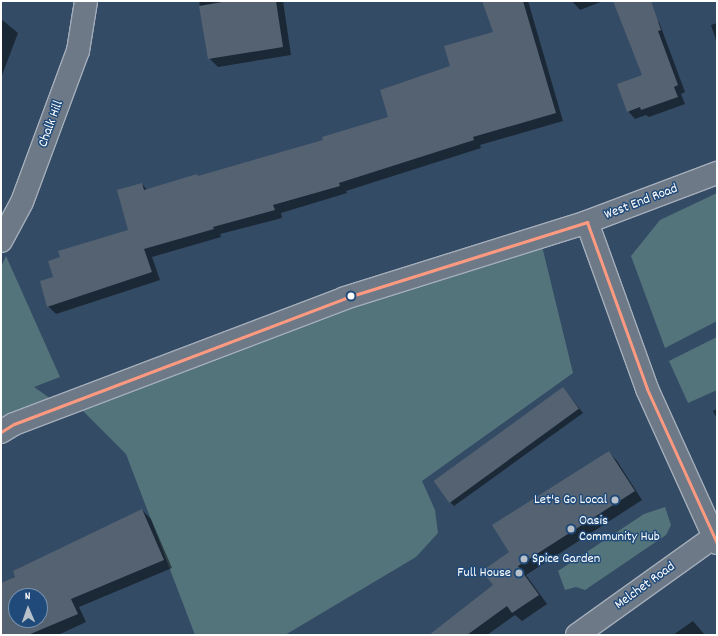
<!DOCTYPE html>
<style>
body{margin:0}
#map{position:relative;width:718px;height:636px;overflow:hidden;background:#344b65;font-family:Dekko,sans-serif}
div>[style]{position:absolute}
.green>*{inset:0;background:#53747b}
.shadow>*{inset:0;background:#0007}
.building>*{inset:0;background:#546271;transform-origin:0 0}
.roads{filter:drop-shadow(1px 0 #a4aeba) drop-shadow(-1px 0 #a4aeba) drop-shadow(0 1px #a4aeba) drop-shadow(0 -1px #a4aeba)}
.minor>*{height:22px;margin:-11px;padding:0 11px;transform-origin:11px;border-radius:11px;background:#6d7986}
.bus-1>*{height:3px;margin:-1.5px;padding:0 1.5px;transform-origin:1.5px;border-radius:1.5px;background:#ff9a80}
.dots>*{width:11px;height:11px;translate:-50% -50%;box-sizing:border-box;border:2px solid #1f4a7a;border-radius:50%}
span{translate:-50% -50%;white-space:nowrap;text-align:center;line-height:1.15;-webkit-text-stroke:3px #1f4a7a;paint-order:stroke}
.street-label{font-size:14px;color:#fff}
.poi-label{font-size:14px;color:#fff}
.right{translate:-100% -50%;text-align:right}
.left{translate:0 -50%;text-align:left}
.frame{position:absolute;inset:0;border:2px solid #fff;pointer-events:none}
.north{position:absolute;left:8px;top:588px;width:40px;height:40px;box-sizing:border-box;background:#1f4a7a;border:1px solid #7992af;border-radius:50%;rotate:358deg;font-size:11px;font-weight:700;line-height:16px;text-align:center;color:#fff}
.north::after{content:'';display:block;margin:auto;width:14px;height:18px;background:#b8c0c9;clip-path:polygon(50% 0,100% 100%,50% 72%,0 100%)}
</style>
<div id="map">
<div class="green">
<div style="clip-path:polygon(717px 193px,717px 321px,665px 348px,631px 256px,660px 220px)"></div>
<div style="clip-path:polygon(540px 238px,573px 373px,422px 481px,435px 510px,438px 533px,416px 557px,285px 635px,195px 635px,126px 454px,74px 402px)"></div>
<div style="clip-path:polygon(6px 256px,60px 377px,34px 387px,61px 406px,1px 423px,1px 267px)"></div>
<div style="clip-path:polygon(717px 337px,717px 390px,688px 403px,669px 361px)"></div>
<div style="clip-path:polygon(665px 507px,671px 525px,666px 535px,585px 590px,576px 587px,565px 590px,558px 571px,644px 514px)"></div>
</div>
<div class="shadow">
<div style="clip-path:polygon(199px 1px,283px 1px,291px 55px,218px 67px,209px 58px)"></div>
<div style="clip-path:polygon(483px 1px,528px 1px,563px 121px,480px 145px,481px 148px,346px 191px,347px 193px,281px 213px,282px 218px,220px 234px,221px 237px,152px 257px,160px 280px,56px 314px,48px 306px,54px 278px,129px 231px,142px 184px,147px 190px,197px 175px,199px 177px,324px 141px,389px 118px,494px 33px)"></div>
<div style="clip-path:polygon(572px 1px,603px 1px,580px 10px)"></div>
<div style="clip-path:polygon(651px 15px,659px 22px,685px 92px,681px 94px,685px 104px,649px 117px,646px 115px,635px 119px,628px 111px,643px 75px)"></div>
<div style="clip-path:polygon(1px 19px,18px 33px,1px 78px)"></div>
<div style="clip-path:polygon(717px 23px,717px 43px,711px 25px)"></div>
<div style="clip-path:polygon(563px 388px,583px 413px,454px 506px,449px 501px)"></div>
<div style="clip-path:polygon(717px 409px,717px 419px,713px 411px)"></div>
<div style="clip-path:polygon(609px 452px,617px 461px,642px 500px,526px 575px,547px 604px,522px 621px,515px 615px,487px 635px,431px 635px,494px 586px,509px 554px)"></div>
<div style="clip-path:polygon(evenodd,142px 510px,151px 519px,172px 568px,79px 607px,86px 622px,58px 635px,1px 635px,1px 584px,142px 510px,16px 596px,40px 596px,40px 620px,16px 620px,16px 596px)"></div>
<div style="clip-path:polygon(693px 621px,705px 635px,673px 635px)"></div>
</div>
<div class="building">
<div style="clip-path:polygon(228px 1px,276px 1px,283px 47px,208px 59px,199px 6px)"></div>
<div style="clip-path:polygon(482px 1px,523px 1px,556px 113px,473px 137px,474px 140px,339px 183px,340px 186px,273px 205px,275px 210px,213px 227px,214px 229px,144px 249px,152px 272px,47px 307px,40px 281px,53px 277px,48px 261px,60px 257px,58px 251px,128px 230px,117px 190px,142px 183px,144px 190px,197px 174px,198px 176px,323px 140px,322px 137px,388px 117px,380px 90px,450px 66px,444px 46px,493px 32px)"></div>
<div style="clip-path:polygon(613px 1px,651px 1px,661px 30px,658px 31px,678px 85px,674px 87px,678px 97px,641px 110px,640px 107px,627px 112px,617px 84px,642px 75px)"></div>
<div style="left:563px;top:387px;width:27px;height:160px;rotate:54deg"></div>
<div style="clip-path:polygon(609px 451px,635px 491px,518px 566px,539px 595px,512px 613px,507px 606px,467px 635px,429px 635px,493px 585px,482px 571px,509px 552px,512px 557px,492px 525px)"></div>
<div style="clip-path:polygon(evenodd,142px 509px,164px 560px,71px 599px,78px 614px,28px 635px,1px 635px,1px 583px,15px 577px,13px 571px,142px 509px,16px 596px,40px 596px,40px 620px,16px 620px,16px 596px)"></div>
</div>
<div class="roads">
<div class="minor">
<div style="left:587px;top:222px;width:177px;rotate:70.2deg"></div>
<div style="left:647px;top:389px;width:169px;rotate:65.6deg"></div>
<div style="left:1px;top:241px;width:44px;rotate:-61.7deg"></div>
<div style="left:22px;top:202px;width:161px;rotate:-69.7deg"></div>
<div style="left:78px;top:51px;width:51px;rotate:-80.9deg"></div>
<div style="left:1px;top:432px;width:15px;rotate:-32deg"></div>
<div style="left:14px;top:424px;width:354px;rotate:-20.8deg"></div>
<div style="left:345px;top:298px;width:254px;rotate:-17.4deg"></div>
<div style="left:587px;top:222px;width:139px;rotate:-20.7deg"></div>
<div style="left:577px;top:635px;width:168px;rotate:-35.6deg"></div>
</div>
</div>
<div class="bus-1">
<div style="left:587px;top:222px;width:177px;rotate:70.2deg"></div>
<div style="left:647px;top:389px;width:169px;rotate:65.6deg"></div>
<div style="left:1px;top:432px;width:15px;rotate:-32deg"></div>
<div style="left:14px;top:424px;width:354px;rotate:-20.8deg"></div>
<div style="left:345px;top:298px;width:254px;rotate:-17.4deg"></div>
</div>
<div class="dots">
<div style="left:351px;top:296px;background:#fff"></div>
<div style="left:615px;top:500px;background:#b8c0c9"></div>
<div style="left:571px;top:529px;background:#b8c0c9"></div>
<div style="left:524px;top:559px;background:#b8c0c9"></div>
<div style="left:519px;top:573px;background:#b8c0c9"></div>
</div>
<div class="street-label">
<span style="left:51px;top:124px;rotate:-70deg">Chalk Hill</span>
<span style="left:641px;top:202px;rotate:-21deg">West End Road</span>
<span style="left:645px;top:586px;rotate:-36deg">Melchet Road</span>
</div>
<div class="poi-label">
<span class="right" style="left:607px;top:500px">Let's Go Local</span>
<span class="left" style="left:579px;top:529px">Oasis<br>Community Hub</span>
<span class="left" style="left:532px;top:559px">Spice Garden</span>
<span class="right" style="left:511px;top:573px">Full House</span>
</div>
<div class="frame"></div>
<div class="north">N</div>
</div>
